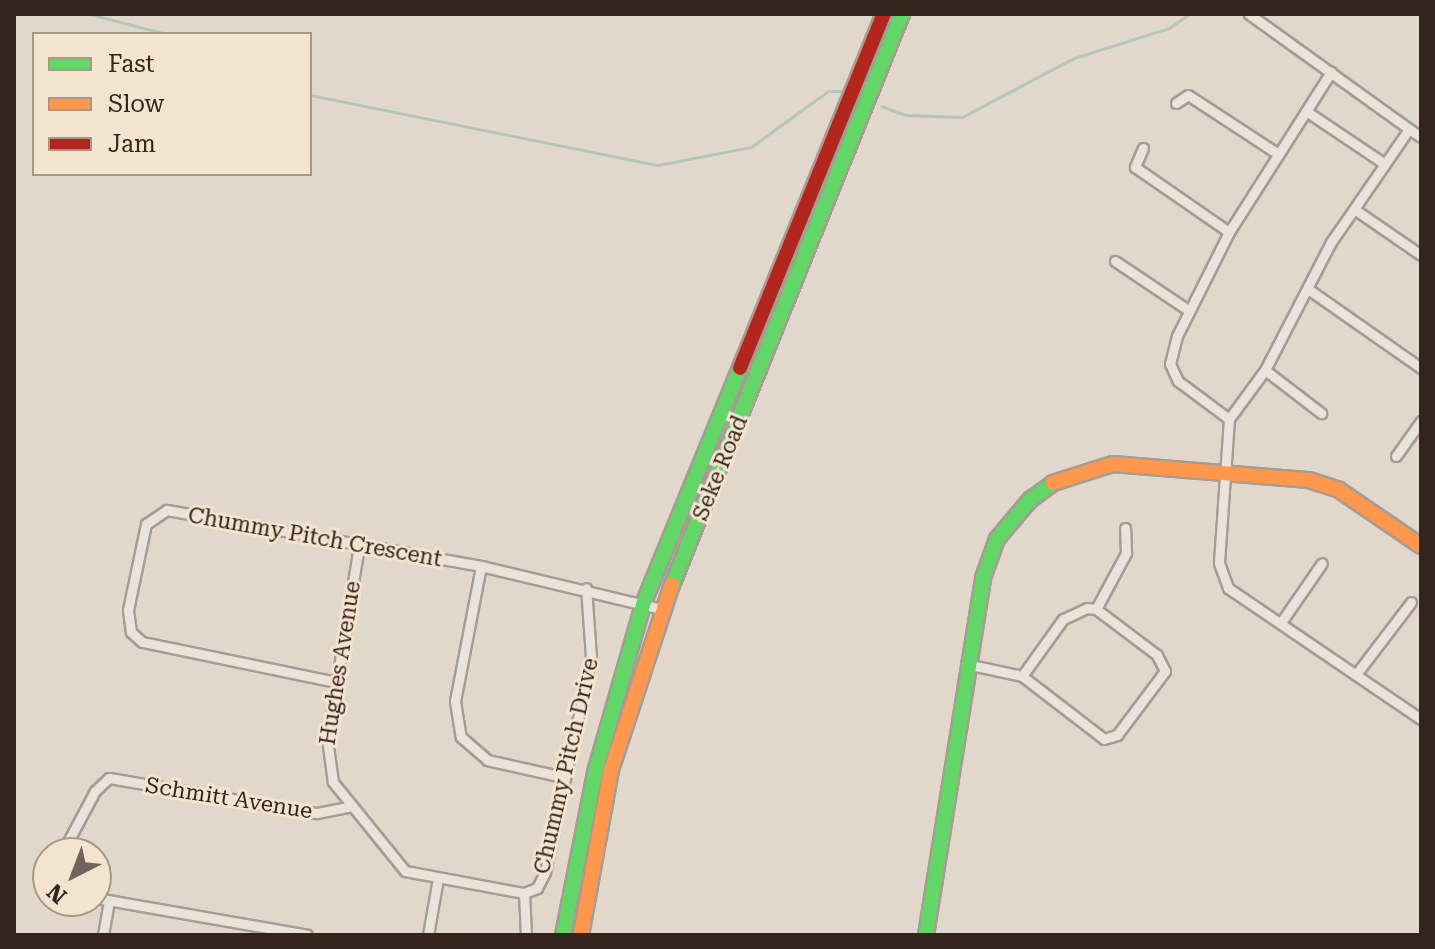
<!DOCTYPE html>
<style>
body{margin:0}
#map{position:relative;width:1435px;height:949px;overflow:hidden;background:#e1d7ca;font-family:"Roboto Serif",serif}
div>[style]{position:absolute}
.stream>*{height:3px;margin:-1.5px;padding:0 1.5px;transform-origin:1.5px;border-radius:1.5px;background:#b6c5b9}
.roads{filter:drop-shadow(2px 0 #a69c94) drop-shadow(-2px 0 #a69c94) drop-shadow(0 2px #a69c94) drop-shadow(0 -2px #a69c94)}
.street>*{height:9px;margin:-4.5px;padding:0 4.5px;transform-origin:4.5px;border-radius:4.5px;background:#eae3db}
.fast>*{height:14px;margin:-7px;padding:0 7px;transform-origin:7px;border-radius:7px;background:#63d668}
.slow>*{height:14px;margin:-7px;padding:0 7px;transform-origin:7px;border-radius:7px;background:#ff974d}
.jam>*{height:14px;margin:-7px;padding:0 7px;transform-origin:7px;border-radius:7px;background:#b3261e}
span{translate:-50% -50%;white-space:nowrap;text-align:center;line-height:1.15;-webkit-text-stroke:6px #f3e3cf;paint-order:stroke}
.street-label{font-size:22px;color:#33241d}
.frame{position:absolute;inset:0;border:16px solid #33241d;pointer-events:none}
.legend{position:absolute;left:32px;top:32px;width:280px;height:144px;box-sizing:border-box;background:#f3e3cf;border:2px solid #a69788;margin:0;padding:10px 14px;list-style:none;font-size:24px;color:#33241d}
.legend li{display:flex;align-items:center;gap:16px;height:40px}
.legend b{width:40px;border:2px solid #a69788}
.north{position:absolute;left:32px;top:837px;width:80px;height:80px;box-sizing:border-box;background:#f3e3cf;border:2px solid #a69788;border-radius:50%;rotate:222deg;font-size:22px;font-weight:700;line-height:32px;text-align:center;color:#33241d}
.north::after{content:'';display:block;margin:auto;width:28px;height:36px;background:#70635a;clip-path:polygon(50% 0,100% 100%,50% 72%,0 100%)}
</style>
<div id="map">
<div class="stream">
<div style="left:89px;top:14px;width:81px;rotate:14.4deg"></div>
<div style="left:310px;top:95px;width:355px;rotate:11.4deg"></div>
<div style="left:658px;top:165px;width:95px;rotate:-11deg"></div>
<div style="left:751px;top:147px;width:95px;rotate:-36deg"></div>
<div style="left:828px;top:91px;width:14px"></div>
<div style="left:881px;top:106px;width:27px;rotate:20deg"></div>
<div style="left:906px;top:115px;width:56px;rotate:2deg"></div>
<div style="left:962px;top:117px;width:127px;rotate:-27.8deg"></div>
<div style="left:1074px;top:58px;width:100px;rotate:-17.5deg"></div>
<div style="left:1169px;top:28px;width:24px;rotate:-35deg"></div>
</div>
<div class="roads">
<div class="street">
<div style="left:1249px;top:14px;width:197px;rotate:35.7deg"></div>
<div style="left:1176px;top:103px;width:14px;rotate:-34deg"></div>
<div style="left:1188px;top:95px;width:108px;rotate:33.2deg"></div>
<div style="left:1306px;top:111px;width:95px;rotate:33.9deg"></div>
<div style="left:1143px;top:148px;width:21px;rotate:113deg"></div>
<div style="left:1135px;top:167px;width:114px;rotate:34.7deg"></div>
<div style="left:1354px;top:209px;width:97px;rotate:-55.5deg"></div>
<div style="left:1409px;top:129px;width:14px;rotate:34deg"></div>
<div style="left:1421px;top:255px;width:81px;rotate:-145.5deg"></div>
<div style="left:1354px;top:209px;width:40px;rotate:124.9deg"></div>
<div style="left:1331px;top:242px;width:144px;rotate:117.3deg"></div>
<div style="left:1265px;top:370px;width:61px;rotate:126.3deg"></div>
<div style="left:1229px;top:419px;width:144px;rotate:94deg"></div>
<div style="left:1219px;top:563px;width:27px;rotate:70deg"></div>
<div style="left:1228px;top:588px;width:233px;rotate:34.2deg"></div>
<div style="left:1115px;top:261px;width:88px;rotate:33.9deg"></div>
<div style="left:1308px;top:289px;width:138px;rotate:35deg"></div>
<div style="left:1265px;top:370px;width:71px;rotate:37.5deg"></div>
<div style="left:1229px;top:419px;width:64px;rotate:-143.3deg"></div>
<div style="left:1178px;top:381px;width:19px;rotate:-115deg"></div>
<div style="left:1170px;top:364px;width:29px;rotate:-76deg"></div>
<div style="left:1177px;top:336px;width:116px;rotate:-63.4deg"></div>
<div style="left:1229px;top:232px;width:190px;rotate:-57.5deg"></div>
<div style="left:1396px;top:456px;width:43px;rotate:-54.5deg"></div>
<div style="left:359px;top:546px;width:196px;rotate:99.4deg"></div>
<div style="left:327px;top:739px;width:43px;rotate:82.1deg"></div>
<div style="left:333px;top:782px;width:114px;rotate:51deg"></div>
<div style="left:405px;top:871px;width:121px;rotate:10.5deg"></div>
<div style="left:481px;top:566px;width:137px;rotate:100.9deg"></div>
<div style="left:455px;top:701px;width:36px;rotate:81deg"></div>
<div style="left:461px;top:737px;width:35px;rotate:41deg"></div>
<div style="left:487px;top:760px;width:78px;rotate:12.6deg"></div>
<div style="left:1096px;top:609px;width:64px;rotate:-61.8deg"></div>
<div style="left:1126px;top:553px;width:25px;rotate:-92deg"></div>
<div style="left:1282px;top:621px;width:70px;rotate:-55.4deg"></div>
<div style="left:966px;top:664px;width:57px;rotate:12.1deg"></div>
<div style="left:1022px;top:676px;width:103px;rotate:37.5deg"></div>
<div style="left:1104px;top:739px;width:14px;rotate:-17deg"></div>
<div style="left:1117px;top:735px;width:80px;rotate:-53.1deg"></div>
<div style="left:1165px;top:671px;width:18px;rotate:-117deg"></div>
<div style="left:1157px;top:655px;width:76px;rotate:-143deg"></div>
<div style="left:1096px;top:609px;width:9px;rotate:-174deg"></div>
<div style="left:1087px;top:608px;width:26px;rotate:155deg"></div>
<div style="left:1063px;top:619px;width:70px;rotate:125.7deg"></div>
<div style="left:1357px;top:673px;width:89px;rotate:-52.7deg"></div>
<div style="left:336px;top:682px;width:198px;rotate:-168.3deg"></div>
<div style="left:142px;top:642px;width:15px;rotate:-138deg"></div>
<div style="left:131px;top:632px;width:22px;rotate:-98deg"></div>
<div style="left:128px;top:610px;width:88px;rotate:-78.2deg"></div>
<div style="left:146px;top:524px;width:25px;rotate:-34deg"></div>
<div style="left:167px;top:510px;width:319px;rotate:10.1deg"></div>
<div style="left:481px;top:566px;width:186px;rotate:13.4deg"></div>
<div style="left:62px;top:853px;width:70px;rotate:-62deg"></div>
<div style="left:95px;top:791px;width:19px;rotate:-43deg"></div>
<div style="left:109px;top:778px;width:211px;rotate:9.6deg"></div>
<div style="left:317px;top:813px;width:33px;rotate:-11deg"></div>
<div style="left:96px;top:898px;width:214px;rotate:9.9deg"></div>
<div style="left:103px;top:935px;width:35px;rotate:-80deg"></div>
<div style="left:428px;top:935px;width:58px;rotate:-80deg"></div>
<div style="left:526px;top:935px;width:42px;rotate:-92.7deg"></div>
<div style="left:524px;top:893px;width:14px;rotate:-21deg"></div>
<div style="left:537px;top:888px;width:18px;rotate:-63deg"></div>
<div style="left:545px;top:872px;width:220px;rotate:-77.9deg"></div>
<div style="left:591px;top:657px;width:69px;rotate:-94.1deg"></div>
</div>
<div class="fast">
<div style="left:672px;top:585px;width:616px;rotate:-68.06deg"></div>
<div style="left:563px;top:935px;width:169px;rotate:-78.8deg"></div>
<div style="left:596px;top:769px;width:174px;rotate:-74deg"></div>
<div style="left:644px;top:602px;width:253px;rotate:-67.7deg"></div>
<div style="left:926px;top:935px;width:362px;rotate:-80.9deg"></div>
<div style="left:983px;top:578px;width:41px;rotate:-70.3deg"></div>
<div style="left:997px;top:539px;width:51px;rotate:-49.8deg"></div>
<div style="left:1030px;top:500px;width:29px;rotate:-36deg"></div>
</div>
<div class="slow">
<div style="left:1053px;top:483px;width:63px;rotate:-17.6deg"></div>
<div style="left:1113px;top:464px;width:197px;rotate:4.7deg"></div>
<div style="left:1309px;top:480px;width:32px;rotate:18deg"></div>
<div style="left:1339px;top:490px;width:99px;rotate:34.3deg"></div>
<div style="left:581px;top:935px;width:168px;rotate:-79.7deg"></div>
<div style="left:611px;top:770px;width:195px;rotate:-71.8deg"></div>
</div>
<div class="jam">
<div style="left:740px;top:368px;width:382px;rotate:-67.9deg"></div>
</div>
</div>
<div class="street-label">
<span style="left:720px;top:468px;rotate:-68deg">Seke Road</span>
<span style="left:315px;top:537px;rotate:10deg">Chummy Pitch Crescent</span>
<span style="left:340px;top:663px;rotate:-81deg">Hughes Avenue</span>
<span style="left:566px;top:766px;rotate:-77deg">Chummy Pitch Drive</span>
<span style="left:229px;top:798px;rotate:9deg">Schmitt Avenue</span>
</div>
<div class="frame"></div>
<ul class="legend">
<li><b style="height:10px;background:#63d668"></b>Fast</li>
<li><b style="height:10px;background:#ff974d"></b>Slow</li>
<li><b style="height:10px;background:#b3261e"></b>Jam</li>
</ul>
<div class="north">N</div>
</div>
